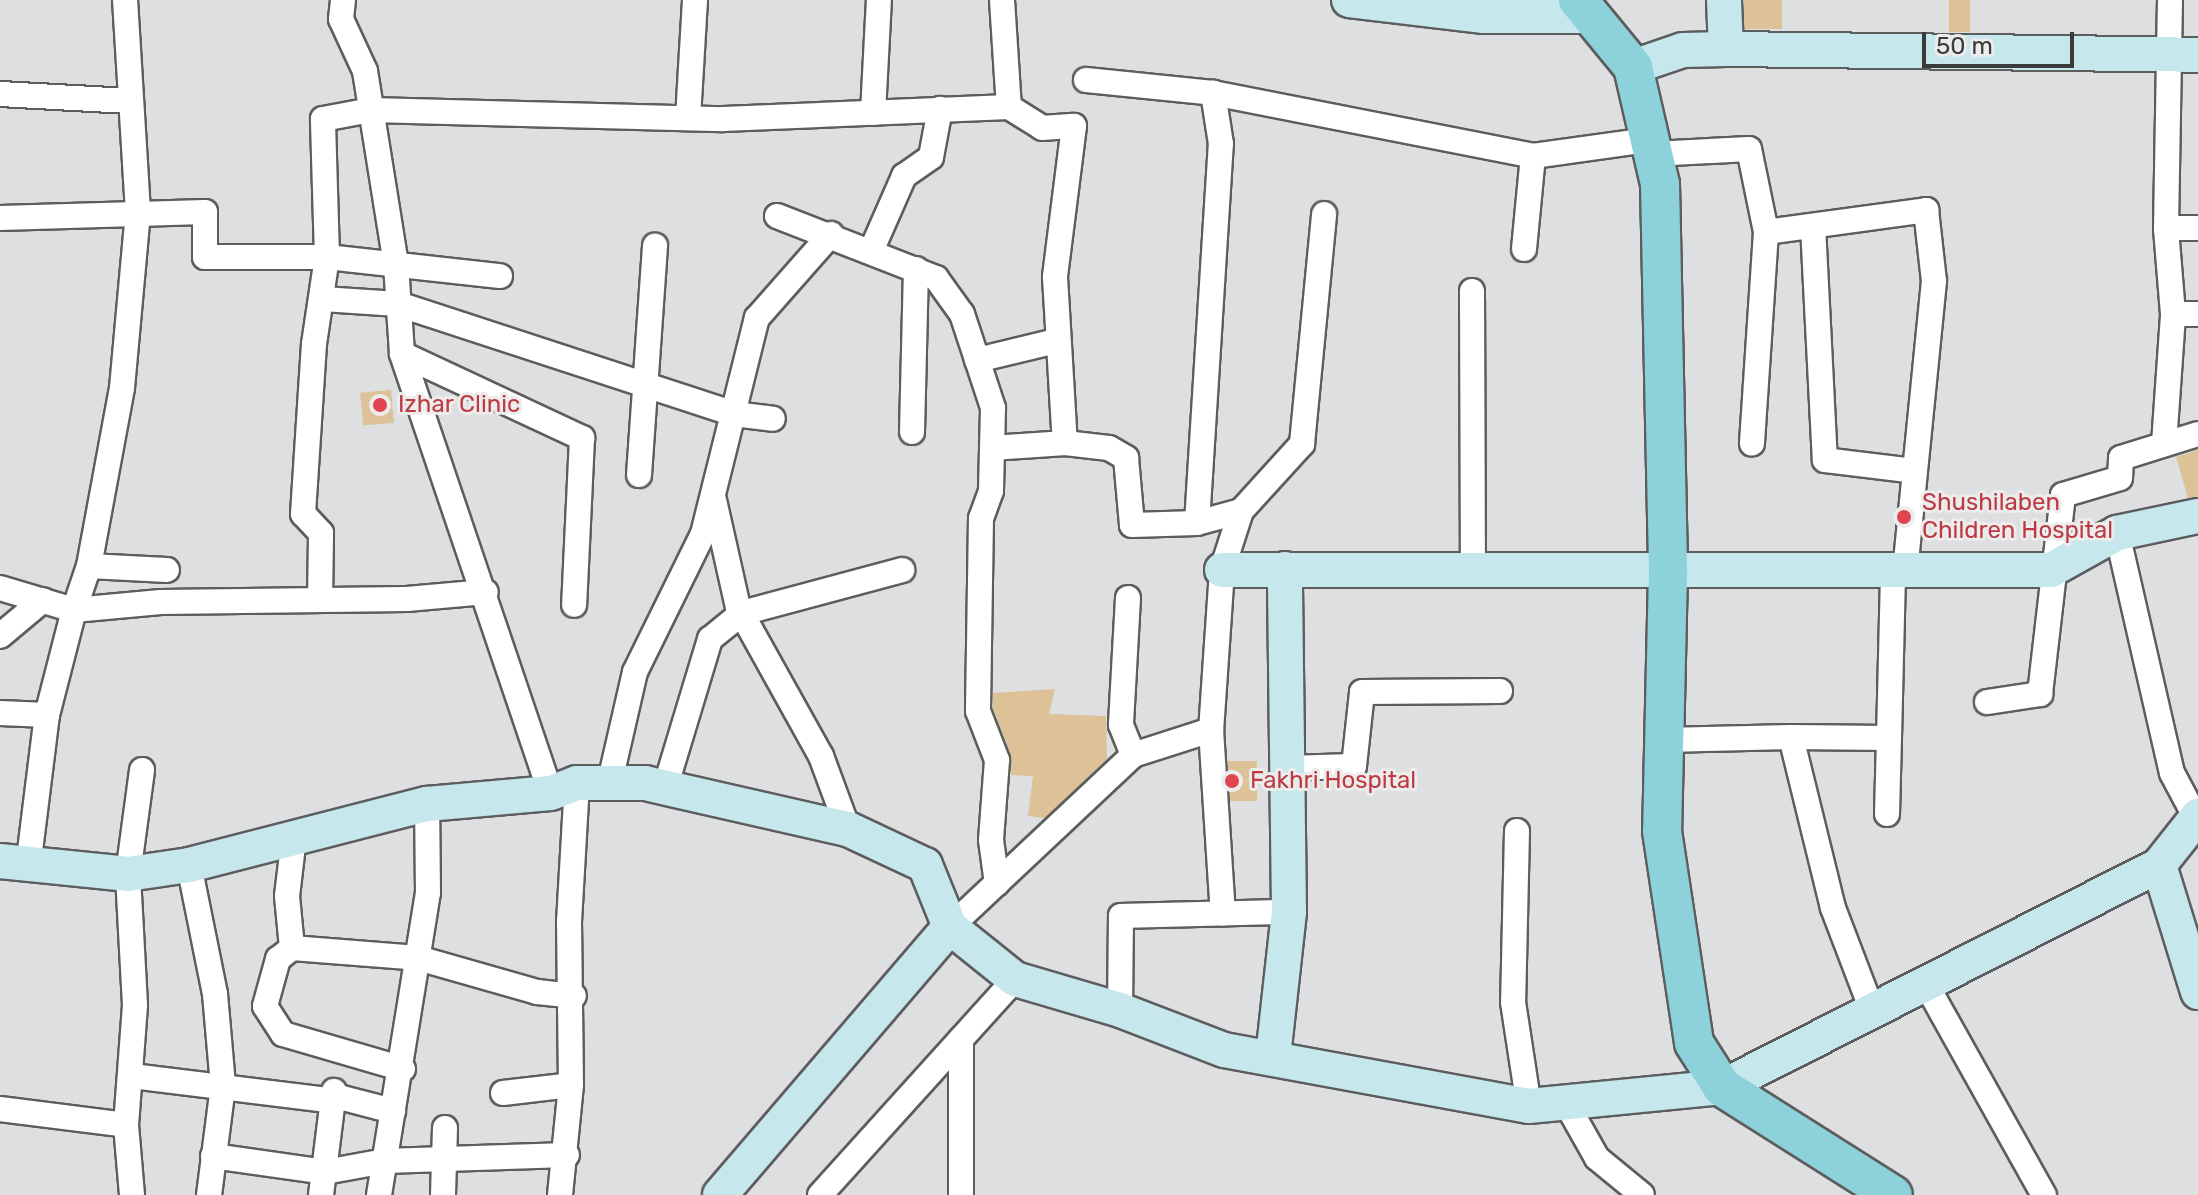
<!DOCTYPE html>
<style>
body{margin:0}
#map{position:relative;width:2198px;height:1195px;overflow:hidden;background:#dedfe0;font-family:Rubik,sans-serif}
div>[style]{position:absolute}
.building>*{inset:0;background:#dcc296;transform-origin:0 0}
.roads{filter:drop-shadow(2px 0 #5d5d5e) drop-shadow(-2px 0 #5d5d5e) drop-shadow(0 2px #5d5d5e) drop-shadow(0 -2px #5d5d5e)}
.street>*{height:24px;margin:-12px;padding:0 12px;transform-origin:12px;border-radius:12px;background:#fff}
.secondary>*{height:34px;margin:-17px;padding:0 17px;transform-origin:17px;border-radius:17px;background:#c6e8ed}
.primary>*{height:38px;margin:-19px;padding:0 19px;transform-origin:19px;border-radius:19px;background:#8dd2db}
.dots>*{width:22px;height:22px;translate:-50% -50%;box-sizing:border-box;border:4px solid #ececed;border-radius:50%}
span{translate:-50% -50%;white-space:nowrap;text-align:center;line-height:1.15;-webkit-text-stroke:6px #ececed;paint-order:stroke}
.health-label{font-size:24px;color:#be3a42}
.left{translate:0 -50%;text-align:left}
.scale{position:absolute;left:1922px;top:32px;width:152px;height:36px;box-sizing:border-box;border:4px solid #3b3b3b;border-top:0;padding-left:10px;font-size:24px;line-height:28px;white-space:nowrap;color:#3b3b3b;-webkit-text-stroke:6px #ececed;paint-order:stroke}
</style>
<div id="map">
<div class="building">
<div style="left:1744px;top:0;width:38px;height:29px"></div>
<div style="left:1949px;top:0;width:21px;height:32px"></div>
<div style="left:391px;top:390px;width:33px;height:31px;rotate:85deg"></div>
<div style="clip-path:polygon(2198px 450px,2198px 497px,2188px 498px,2176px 457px)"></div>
<div style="clip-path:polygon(1055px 689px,1049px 714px,1106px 716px,1107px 759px,1045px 818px,1028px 816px,1033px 776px,1011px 775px,1011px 755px,993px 708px,993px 693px)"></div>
<div style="left:1228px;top:761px;width:29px;height:40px"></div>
</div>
<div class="roads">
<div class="street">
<div style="left:343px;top:0;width:19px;rotate:96deg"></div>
<div style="left:341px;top:19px;width:57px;rotate:65.2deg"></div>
<div style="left:365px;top:71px;width:196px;rotate:80.9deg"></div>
<div style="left:396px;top:265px;width:89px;rotate:86.1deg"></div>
<div style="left:402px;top:354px;width:464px;rotate:71.3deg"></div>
<div style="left:1002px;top:0;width:107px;rotate:86.3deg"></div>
<div style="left:1086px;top:80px;width:128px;rotate:5.8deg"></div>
<div style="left:1213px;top:93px;width:326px;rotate:11.1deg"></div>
<div style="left:1533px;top:156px;width:117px;rotate:-7.9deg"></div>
<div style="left:0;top:94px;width:131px;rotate:3.1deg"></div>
<div style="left:873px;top:113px;width:113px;rotate:-87deg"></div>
<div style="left:688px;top:118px;width:118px;rotate:-86.6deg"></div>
<div style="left:1653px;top:154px;width:96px;rotate:-3deg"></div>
<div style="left:1749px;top:149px;width:85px;rotate:78.4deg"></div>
<div style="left:1766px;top:232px;width:212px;rotate:93.8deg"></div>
<div style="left:777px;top:216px;width:171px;rotate:21.3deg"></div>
<div style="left:936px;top:278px;width:44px;rotate:54.2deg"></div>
<div style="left:962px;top:314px;width:99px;rotate:71.7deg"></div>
<div style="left:993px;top:408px;width:83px;rotate:91.4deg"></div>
<div style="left:991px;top:491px;width:29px;rotate:110deg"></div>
<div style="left:981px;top:518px;width:193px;rotate:90.9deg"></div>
<div style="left:978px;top:711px;width:53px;rotate:68.8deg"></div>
<div style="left:997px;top:760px;width:80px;rotate:94.3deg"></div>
<div style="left:991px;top:840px;width:44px;rotate:82.2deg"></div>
<div style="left:0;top:218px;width:205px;rotate:-1.7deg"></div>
<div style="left:205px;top:212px;width:45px;rotate:90deg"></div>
<div style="left:205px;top:257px;width:122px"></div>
<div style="left:327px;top:257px;width:174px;rotate:6.3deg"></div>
<div style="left:1813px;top:226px;width:234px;rotate:87.1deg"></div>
<div style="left:1825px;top:460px;width:90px;rotate:7deg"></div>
<div style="left:2166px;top:228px;width:32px"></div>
<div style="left:1766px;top:232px;width:162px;rotate:-7.8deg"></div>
<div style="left:1926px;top:210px;width:71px;rotate:83.6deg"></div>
<div style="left:1934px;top:281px;width:289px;rotate:95.7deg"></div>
<div style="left:872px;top:249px;width:80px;rotate:-66.3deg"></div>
<div style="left:904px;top:176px;width:33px;rotate:-35deg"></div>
<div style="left:931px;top:157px;width:49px;rotate:-79.4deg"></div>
<div style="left:1524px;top:249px;width:93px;rotate:-84.5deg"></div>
<div style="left:1472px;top:291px;width:275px;rotate:89.8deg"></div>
<div style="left:323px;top:299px;width:75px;rotate:3.8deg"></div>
<div style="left:398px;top:304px;width:354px;rotate:18.1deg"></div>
<div style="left:734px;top:414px;width:39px;rotate:7deg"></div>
<div style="left:2173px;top:314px;width:25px"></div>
<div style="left:402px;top:354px;width:199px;rotate:25deg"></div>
<div style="left:582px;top:438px;width:167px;rotate:92.7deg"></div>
<div style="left:977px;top:360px;width:81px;rotate:-13.5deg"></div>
<div style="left:912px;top:432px;width:163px;rotate:-88.6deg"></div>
<div style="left:1065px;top:443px;width:44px;rotate:6.5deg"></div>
<div style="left:1109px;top:448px;width:20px;rotate:30deg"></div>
<div style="left:1126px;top:458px;width:67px;rotate:84.9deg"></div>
<div style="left:1132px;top:525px;width:65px;rotate:-1.8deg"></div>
<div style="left:1197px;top:523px;width:46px;rotate:-15.3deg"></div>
<div style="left:1241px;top:511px;width:62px;rotate:107.9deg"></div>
<div style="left:1222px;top:570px;width:160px;rotate:93.9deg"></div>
<div style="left:1211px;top:730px;width:184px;rotate:86.3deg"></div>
<div style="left:2164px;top:444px;width:130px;rotate:-86deg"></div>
<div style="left:2173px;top:314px;width:86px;rotate:-94.7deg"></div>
<div style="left:2166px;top:228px;width:228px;rotate:-89deg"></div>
<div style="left:639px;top:475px;width:230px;rotate:-86deg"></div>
<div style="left:714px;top:500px;width:110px;rotate:77.4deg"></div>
<div style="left:738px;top:607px;width:171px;rotate:60.9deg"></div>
<div style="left:821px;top:756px;width:78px;rotate:69.7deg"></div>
<div style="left:1241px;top:511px;width:91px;rotate:-47.7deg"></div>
<div style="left:1302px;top:444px;width:231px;rotate:-84.5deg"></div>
<div style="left:1197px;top:523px;width:380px;rotate:-86.4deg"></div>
<div style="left:1221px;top:144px;width:52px;rotate:-98.9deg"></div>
<div style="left:2117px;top:533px;width:246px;rotate:77.1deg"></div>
<div style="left:2172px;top:773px;width:51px;rotate:61.9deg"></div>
<div style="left:89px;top:566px;width:78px;rotate:2.9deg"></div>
<div style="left:0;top:588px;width:77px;rotate:16.6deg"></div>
<div style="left:74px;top:610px;width:46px;rotate:-71.2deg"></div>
<div style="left:89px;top:566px;width:181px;rotate:-79.5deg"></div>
<div style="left:122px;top:388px;width:177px;rotate:-84.8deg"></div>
<div style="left:138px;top:212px;width:212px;rotate:-93.5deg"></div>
<div style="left:1128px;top:598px;width:127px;rotate:93.2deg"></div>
<div style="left:1121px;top:725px;width:32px;rotate:68deg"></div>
<div style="left:320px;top:600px;width:67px;rotate:-89.1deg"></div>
<div style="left:321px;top:533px;width:26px;rotate:-133deg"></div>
<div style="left:303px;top:514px;width:170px;rotate:-86.3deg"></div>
<div style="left:314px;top:344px;width:88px;rotate:-81.5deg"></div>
<div style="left:327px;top:257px;width:138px;rotate:-91.7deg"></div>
<div style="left:323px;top:119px;width:49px;rotate:-10.6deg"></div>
<div style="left:371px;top:110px;width:352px;rotate:1.5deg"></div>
<div style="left:723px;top:119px;width:286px;rotate:-2.4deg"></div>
<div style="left:1009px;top:107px;width:39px;rotate:32deg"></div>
<div style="left:1042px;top:128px;width:32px;rotate:-4deg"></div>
<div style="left:1074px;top:126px;width:152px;rotate:97.2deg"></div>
<div style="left:1055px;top:277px;width:166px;rotate:86.6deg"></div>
<div style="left:1065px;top:443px;width:73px;rotate:176.1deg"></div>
<div style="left:0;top:636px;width:56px;rotate:-39.9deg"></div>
<div style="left:1987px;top:702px;width:54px;rotate:-8.6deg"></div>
<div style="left:2040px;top:694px;width:200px;rotate:-83.4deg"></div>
<div style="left:2063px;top:495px;width:59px;rotate:-16.6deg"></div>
<div style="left:2120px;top:478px;width:20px;rotate:-87deg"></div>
<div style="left:2121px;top:458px;width:81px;rotate:-17.3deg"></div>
<div style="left:0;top:713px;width:47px;rotate:2.4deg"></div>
<div style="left:1791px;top:737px;width:98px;rotate:0.6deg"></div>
<div style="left:1889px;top:738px;width:169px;rotate:-88.6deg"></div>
<div style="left:1664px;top:740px;width:127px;rotate:-1.4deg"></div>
<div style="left:1791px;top:737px;width:176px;rotate:76.2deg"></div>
<div style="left:1833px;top:908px;width:112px;rotate:69.1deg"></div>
<div style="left:1286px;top:768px;width:68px;rotate:-1.7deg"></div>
<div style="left:1354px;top:766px;width:74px;rotate:-83.8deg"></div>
<div style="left:1362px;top:692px;width:138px;rotate:-0.4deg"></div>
<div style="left:610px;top:781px;width:112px;rotate:-77.1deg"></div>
<div style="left:635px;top:672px;width:154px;rotate:-63.8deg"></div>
<div style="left:703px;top:534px;width:223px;rotate:-76deg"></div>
<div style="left:757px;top:318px;width:112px;rotate:-48.6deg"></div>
<div style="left:665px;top:788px;width:156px;rotate:-73.2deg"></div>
<div style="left:710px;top:639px;width:41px;rotate:-39.1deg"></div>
<div style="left:742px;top:613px;width:166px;rotate:-15deg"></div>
<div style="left:1887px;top:814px;width:76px;rotate:-88.5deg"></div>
<div style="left:1517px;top:831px;width:171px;rotate:91.3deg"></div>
<div style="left:1513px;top:1002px;width:105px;rotate:81.3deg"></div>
<div style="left:189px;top:865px;width:132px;rotate:78.6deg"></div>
<div style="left:215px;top:994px;width:92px;rotate:85deg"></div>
<div style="left:223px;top:1086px;width:110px;rotate:97.3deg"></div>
<div style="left:28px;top:867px;width:153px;rotate:-82.9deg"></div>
<div style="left:47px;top:715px;width:108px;rotate:-75.6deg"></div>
<div style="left:74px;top:610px;width:87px;rotate:-5.3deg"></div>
<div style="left:161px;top:602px;width:246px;rotate:-0.7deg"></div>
<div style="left:407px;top:599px;width:79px;rotate:-5.1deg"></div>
<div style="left:950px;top:927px;width:251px;rotate:-43.2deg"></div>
<div style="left:1133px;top:755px;width:82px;rotate:-17.8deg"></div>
<div style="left:292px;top:948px;width:52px;rotate:-95.5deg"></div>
<div style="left:287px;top:896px;width:59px;rotate:-83.2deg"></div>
<div style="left:1927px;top:986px;width:240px;rotate:60.8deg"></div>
<div style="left:1120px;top:1010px;width:94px;rotate:-89.4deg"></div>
<div style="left:1121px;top:916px;width:168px;rotate:-1.4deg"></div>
<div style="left:961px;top:1039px;width:156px;rotate:90deg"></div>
<div style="left:403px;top:1069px;width:125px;rotate:-163.7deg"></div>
<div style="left:283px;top:1034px;width:33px;rotate:-123deg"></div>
<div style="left:265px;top:1006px;width:49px;rotate:-74.5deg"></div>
<div style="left:278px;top:959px;width:18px;rotate:-38deg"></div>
<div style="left:292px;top:948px;width:126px;rotate:4.5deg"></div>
<div style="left:418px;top:958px;width:124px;rotate:15.9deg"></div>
<div style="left:537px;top:992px;width:37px;rotate:6deg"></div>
<div style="left:132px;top:1076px;width:205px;rotate:7deg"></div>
<div style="left:335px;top:1101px;width:6px;rotate:-45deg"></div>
<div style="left:339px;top:1097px;width:56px;rotate:14.5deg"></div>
<div style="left:503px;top:1093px;width:68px;rotate:-6.7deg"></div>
<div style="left:1566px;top:1103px;width:63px;rotate:60.6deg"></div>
<div style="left:1597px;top:1158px;width:58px;rotate:39.4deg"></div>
<div style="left:0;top:1109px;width:127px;rotate:7.2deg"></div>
<div style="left:213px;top:1156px;width:113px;rotate:8.1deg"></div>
<div style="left:325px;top:1172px;width:61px;rotate:-10.4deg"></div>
<div style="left:385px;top:1161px;width:182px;rotate:-1.9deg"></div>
<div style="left:132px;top:1195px;width:70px;rotate:-94.9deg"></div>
<div style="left:126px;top:1125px;width:120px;rotate:-85.7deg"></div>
<div style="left:135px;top:1005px;width:131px;rotate:-93.1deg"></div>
<div style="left:128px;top:874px;width:105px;rotate:-82.3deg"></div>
<div style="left:321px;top:1195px;width:105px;rotate:-82.9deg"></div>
<div style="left:379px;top:1195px;width:306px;rotate:-80.8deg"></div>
<div style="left:428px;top:893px;width:89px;rotate:-90.6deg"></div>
<div style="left:443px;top:1195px;width:67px;rotate:-88.3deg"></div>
<div style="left:560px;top:1195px;width:111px;rotate:-84.3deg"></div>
<div style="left:571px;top:1085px;width:163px;rotate:-90.7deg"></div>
<div style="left:569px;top:922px;width:139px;rotate:-86.7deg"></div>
<div style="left:820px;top:1195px;width:291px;rotate:-47.9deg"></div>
</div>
<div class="secondary">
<div style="left:1349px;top:0;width:136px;rotate:6.8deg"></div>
<div style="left:1484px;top:16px;width:104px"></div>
<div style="left:1724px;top:0;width:49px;rotate:87.7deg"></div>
<div style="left:1633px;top:67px;width:53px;rotate:-18.8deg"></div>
<div style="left:1683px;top:50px;width:43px;rotate:-1.3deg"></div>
<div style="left:1726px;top:49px;width:472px;rotate:0.7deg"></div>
<div style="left:1222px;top:570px;width:829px"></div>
<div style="left:2051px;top:570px;width:76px;rotate:-29.3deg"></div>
<div style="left:2117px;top:533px;width:83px;rotate:-11.9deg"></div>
<div style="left:0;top:861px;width:129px;rotate:5.8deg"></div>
<div style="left:128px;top:874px;width:62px;rotate:-8.4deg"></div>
<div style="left:189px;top:865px;width:246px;rotate:-14.4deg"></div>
<div style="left:427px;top:804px;width:124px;rotate:-5.1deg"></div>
<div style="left:551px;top:793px;width:28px;rotate:-21deg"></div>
<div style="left:577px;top:783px;width:68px"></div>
<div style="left:645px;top:783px;width:208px;rotate:12.8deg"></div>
<div style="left:848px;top:829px;width:85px;rotate:25.1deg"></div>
<div style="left:925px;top:865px;width:67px;rotate:68deg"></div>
<div style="left:950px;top:927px;width:83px;rotate:38.7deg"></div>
<div style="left:1015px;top:979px;width:109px;rotate:16.4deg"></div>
<div style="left:1120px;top:1010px;width:111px;rotate:21deg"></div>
<div style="left:1224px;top:1050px;width:310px;rotate:10.4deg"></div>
<div style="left:1529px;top:1106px;width:194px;rotate:-5.6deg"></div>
<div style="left:1722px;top:1087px;width:490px;rotate:-26.9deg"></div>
<div style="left:2159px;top:865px;width:63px;rotate:-51.5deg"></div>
<div style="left:2159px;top:865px;width:133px;rotate:72.9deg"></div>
<div style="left:1273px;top:1057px;width:146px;rotate:-83.7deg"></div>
<div style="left:1289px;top:912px;width:343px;rotate:-90.7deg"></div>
<div style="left:720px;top:1195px;width:353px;rotate:-49.4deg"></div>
</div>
<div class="primary">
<div style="left:1578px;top:0;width:87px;rotate:50.6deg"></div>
<div style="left:1633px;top:67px;width:120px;rotate:77deg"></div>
<div style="left:1660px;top:184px;width:388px;rotate:88.8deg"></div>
<div style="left:1668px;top:572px;width:259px;rotate:91.3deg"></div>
<div style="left:1662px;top:831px;width:214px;rotate:81.4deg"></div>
<div style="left:1694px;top:1043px;width:52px;rotate:57.5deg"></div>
<div style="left:1722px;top:1087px;width:202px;rotate:32.3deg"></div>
</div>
</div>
<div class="dots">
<div style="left:380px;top:405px;background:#e0444e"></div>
<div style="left:1904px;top:517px;background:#e0444e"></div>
<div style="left:1232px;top:781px;background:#e0444e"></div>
</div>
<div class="health-label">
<span class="left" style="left:398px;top:405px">Izhar Clinic</span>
<span class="left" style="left:1922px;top:517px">Shushilaben<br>Children Hospital</span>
<span class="left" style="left:1250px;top:781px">Fakhri Hospital</span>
</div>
<div class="scale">50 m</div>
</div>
